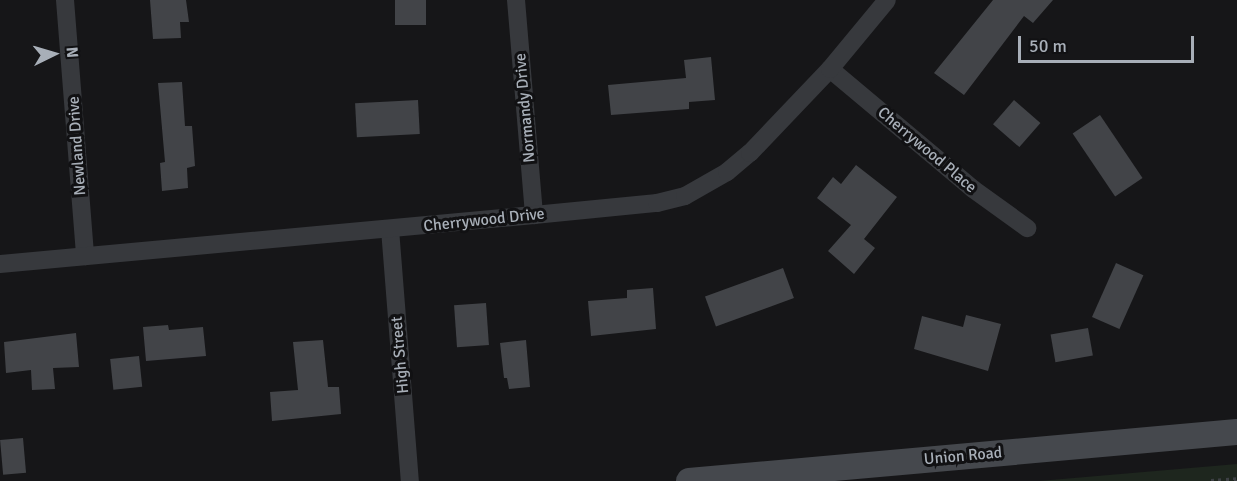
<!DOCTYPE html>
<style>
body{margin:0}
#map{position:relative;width:1237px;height:481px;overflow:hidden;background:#161618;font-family:Signika,sans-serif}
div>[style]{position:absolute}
.green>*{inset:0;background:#1e261e}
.building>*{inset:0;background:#424448;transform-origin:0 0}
.path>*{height:4px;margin-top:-2px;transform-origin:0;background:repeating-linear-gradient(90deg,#3d4044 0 3px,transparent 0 7.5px)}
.minor>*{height:18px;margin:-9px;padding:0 9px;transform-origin:9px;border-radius:9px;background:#37393d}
.secondary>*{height:26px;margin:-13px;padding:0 13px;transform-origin:13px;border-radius:13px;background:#45484d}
span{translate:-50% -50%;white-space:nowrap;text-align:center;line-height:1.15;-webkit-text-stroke:6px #111113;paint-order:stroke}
.street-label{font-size:16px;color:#a8afb8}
.north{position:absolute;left:24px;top:24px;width:60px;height:60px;-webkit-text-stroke:4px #111113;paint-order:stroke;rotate:85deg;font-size:16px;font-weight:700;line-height:24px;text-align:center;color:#a8afb8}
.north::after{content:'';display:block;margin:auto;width:21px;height:27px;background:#a8afb8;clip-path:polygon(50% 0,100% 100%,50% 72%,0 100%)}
.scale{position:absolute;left:1018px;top:36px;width:176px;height:27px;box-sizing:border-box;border:3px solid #a8afb8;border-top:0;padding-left:8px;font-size:18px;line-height:21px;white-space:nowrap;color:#a8afb8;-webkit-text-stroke:4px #111113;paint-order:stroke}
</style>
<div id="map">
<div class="green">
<div style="clip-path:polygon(1237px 464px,1237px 481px,1039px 481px)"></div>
</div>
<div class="building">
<div style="clip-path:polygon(150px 0,186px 0,189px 22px,180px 22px,181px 38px,153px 39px)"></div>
<div style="left:395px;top:0;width:31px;height:25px"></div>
<div style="clip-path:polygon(993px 0,1053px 0,1033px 23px,1024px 16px,964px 95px,934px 73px)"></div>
<div style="clip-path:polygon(711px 57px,715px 100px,689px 102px,689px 109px,611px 115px,608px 85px,686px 78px,684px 60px)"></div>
<div style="clip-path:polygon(182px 82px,185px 126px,192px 126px,195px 166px,187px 168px,188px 188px,162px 191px,160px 163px,165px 162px,158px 83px)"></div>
<div style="left:418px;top:100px;width:34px;height:63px;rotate:87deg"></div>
<div style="left:1014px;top:100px;width:35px;height:32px;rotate:41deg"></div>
<div style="left:1100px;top:115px;width:76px;height:33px;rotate:56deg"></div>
<div style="clip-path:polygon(856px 165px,897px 197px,864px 239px,875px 248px,854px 274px,828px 251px,851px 225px,817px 198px,833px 177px,841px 184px)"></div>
<div style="left:1116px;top:263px;width:30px;height:59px;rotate:24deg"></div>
<div style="left:783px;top:268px;width:32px;height:83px;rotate:70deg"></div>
<div style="clip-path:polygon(653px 288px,656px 329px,591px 336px,588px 301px,627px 298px,627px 290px)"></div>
<div style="left:486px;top:303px;width:42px;height:32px;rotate:86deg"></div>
<div style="clip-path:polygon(966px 315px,1001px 324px,988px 371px,914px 349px,922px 316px,963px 327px)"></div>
<div style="clip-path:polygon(168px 325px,169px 330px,203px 327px,206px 356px,146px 361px,143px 327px)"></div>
<div style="left:1088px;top:328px;width:28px;height:38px;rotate:80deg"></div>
<div style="clip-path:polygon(76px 333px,79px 367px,53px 368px,55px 389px,32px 390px,31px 370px,6px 373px,4px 342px)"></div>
<div style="clip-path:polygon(323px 340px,328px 387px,339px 387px,341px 414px,272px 421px,270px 392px,298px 390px,293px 342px)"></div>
<div style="clip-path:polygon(526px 340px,530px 387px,509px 389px,507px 378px,504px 378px,500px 343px)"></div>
<div style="left:139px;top:356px;width:31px;height:29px;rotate:84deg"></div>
<div style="left:23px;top:438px;width:35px;height:23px;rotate:85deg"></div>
</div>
<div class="path">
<div style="left:1211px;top:481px;width:26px;rotate:-4deg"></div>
</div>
<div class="minor">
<div style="left:65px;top:0;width:257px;rotate:85.5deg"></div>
<div style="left:516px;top:0;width:216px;rotate:85.2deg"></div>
<div style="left:830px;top:69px;width:187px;rotate:40deg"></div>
<div style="left:973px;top:189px;width:67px;rotate:35.8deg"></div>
<div style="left:390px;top:229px;width:253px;rotate:85.5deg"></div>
<div style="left:0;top:264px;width:536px;rotate:-5.24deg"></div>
<div style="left:534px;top:215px;width:124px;rotate:-5.6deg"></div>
<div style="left:657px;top:203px;width:29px;rotate:-14deg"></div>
<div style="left:685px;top:196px;width:48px;rotate:-29.7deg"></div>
<div style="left:727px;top:172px;width:30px;rotate:-40deg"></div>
<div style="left:750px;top:153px;width:116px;rotate:-46.4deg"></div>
<div style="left:830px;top:69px;width:89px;rotate:-50.4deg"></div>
</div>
<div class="secondary">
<div style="left:689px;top:481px;width:550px;rotate:-5.11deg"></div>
</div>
<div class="street-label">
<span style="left:525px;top:108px;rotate:-95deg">Normandy Drive</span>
<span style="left:77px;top:146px;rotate:-94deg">Newland Drive</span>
<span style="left:927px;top:150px;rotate:40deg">Cherrywood Place</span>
<span style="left:484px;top:220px;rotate:-6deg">Cherrywood Drive</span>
<span style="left:400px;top:355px;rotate:-95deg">High Street</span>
<span style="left:963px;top:456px;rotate:-5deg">Union Road</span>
</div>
<div class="north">N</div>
<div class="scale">50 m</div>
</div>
